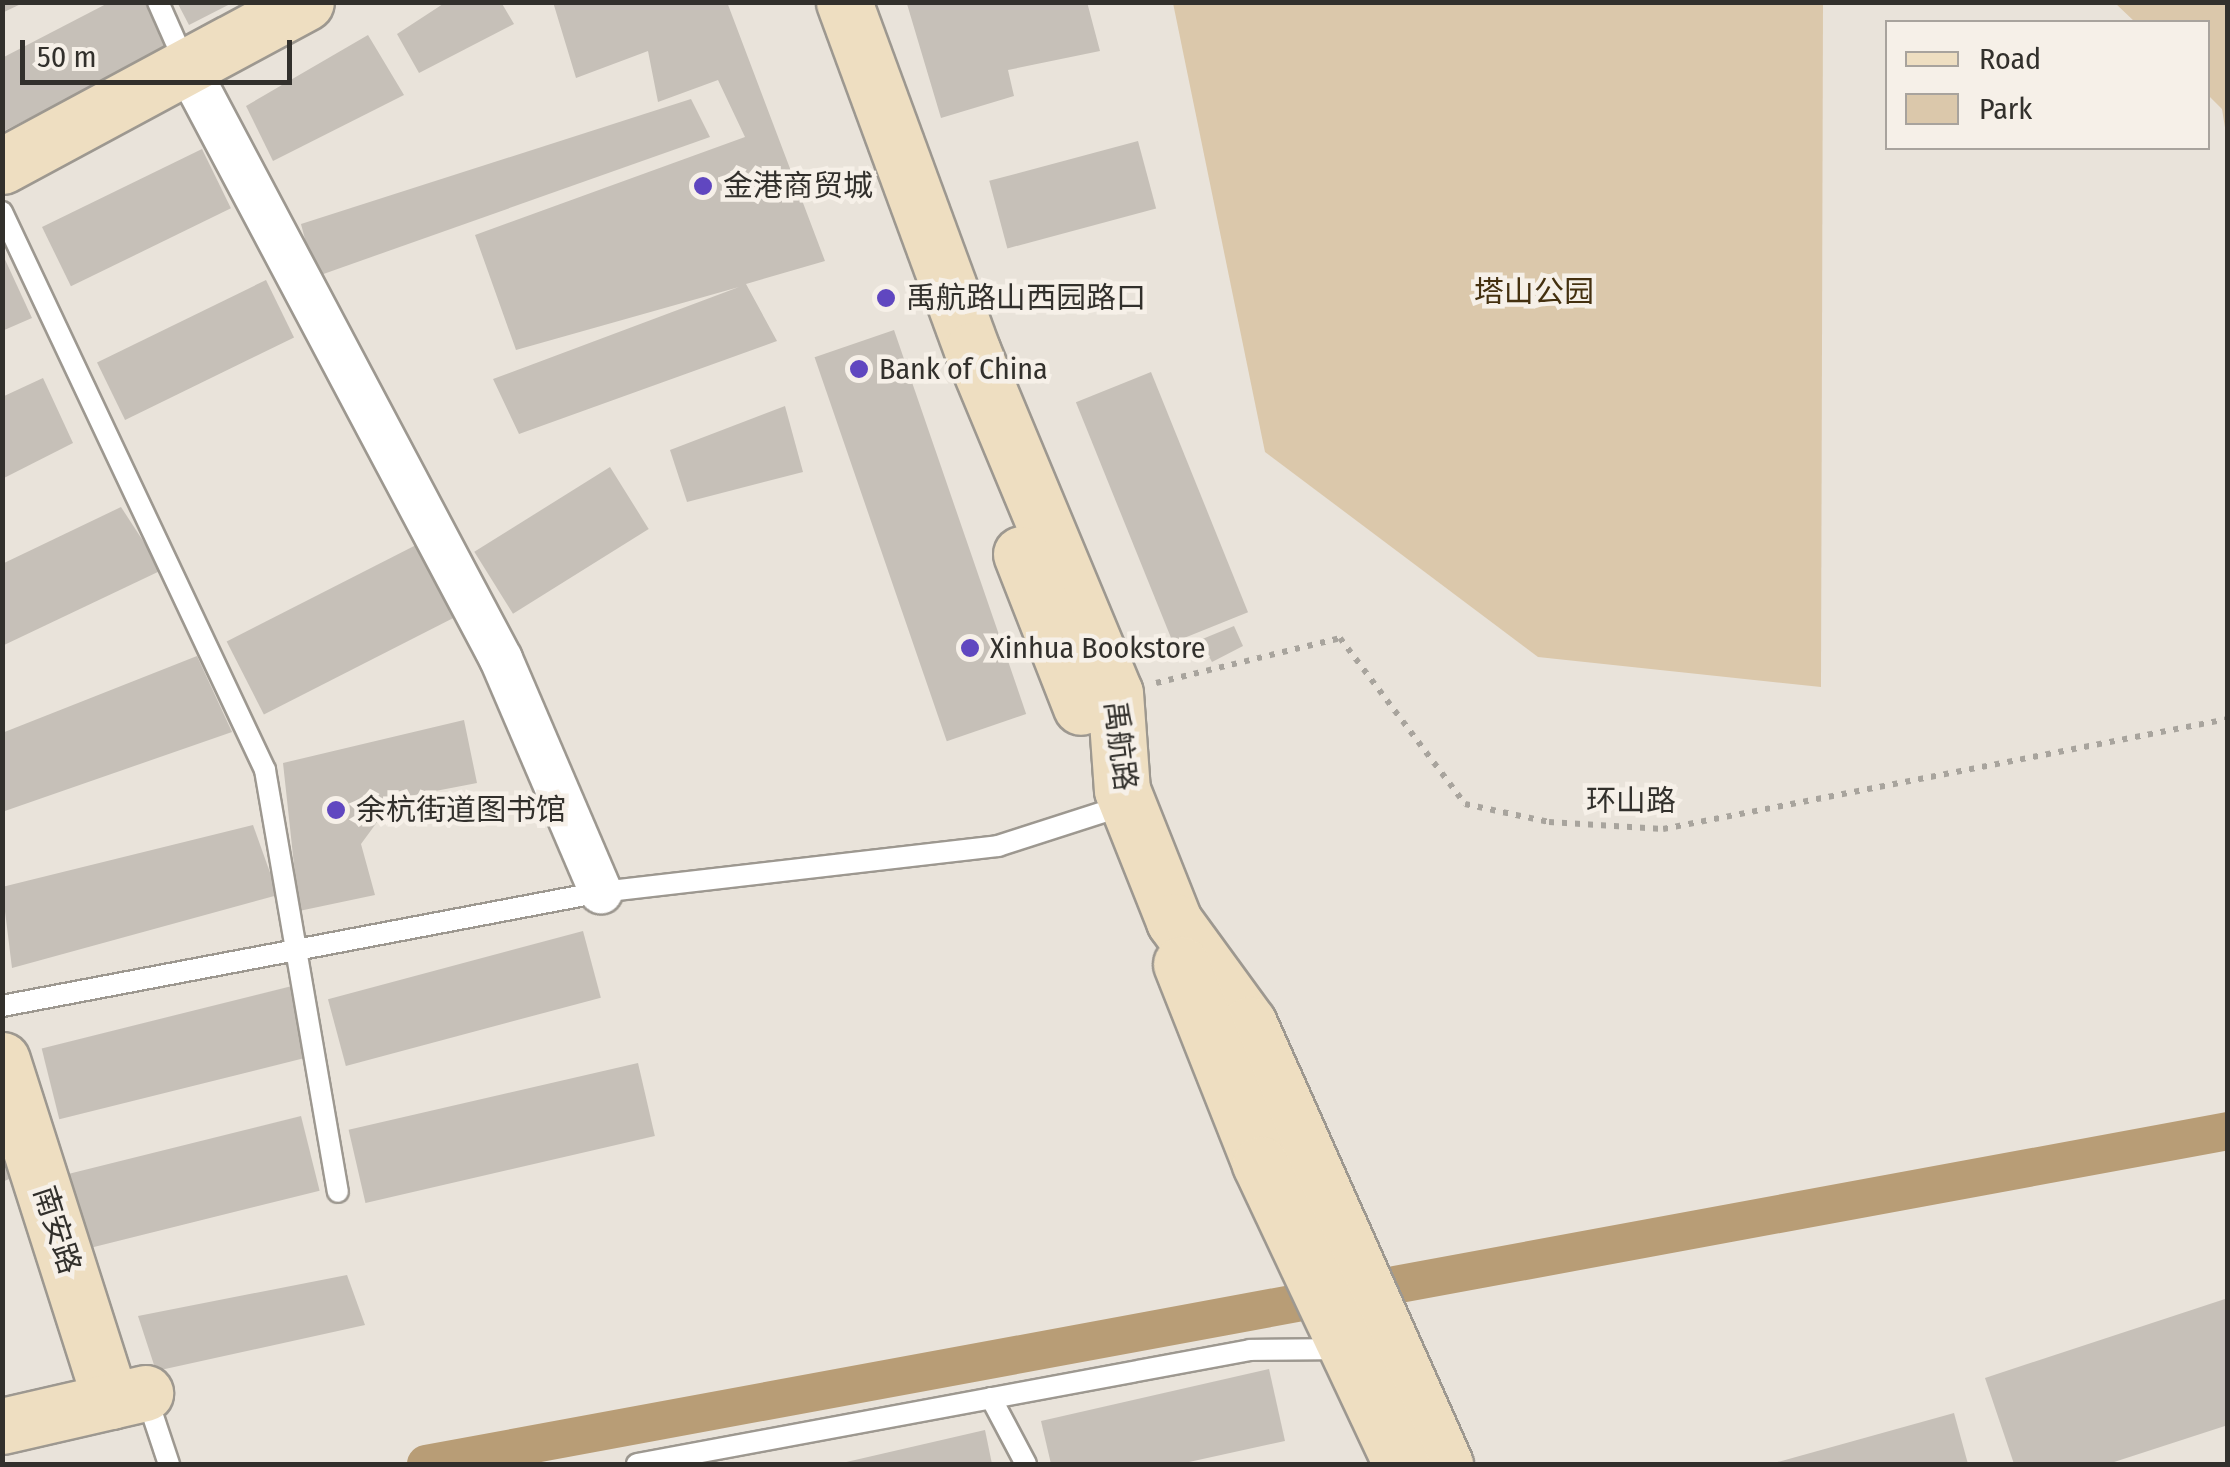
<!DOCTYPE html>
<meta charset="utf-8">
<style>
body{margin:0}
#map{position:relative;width:2230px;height:1467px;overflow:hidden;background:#e9e3da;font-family:"Fira Sans Condensed","Noto Sans SC",sans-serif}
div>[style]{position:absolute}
.green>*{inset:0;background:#dbc8ab}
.canal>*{height:38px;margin:-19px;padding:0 19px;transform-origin:19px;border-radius:19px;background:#b89d76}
.building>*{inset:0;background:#c6c0b8;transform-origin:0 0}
.path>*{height:6px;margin-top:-3px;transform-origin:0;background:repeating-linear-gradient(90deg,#a8a49d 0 5px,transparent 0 13px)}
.roads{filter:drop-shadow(2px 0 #9d9890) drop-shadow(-2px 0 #9d9890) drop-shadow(0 2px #9d9890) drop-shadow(0 -2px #9d9890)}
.lane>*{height:20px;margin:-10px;padding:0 10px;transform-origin:10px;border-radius:10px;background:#fff}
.street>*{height:42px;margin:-21px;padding:0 21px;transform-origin:21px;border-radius:21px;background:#fff}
.secondary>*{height:55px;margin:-27.5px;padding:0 27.5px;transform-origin:27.5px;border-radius:27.5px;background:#eedec1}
.dots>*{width:28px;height:28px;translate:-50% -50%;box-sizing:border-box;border:5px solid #f6f0e8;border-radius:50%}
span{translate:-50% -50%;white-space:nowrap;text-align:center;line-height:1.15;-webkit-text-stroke:9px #f6f0e8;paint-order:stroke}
.poi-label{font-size:30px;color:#32302c}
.left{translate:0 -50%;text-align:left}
.park-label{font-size:30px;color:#44300f}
.street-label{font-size:30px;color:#32302c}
.frame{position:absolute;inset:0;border:5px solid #32302c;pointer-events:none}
.legend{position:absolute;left:1885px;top:20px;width:325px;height:130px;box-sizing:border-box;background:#f6f0e8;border:2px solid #a8a39d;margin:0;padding:12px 18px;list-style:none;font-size:30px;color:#32302c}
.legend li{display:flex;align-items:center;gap:20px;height:50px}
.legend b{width:50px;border:2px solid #a8a39d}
.scale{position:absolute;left:20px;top:40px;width:272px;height:45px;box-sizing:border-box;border:5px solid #32302c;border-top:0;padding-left:12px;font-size:30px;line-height:35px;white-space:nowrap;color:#32302c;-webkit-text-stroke:8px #f6f0e8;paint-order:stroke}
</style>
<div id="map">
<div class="green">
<div style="clip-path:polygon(1173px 3px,1823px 3px,1821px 687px,1538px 657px,1265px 452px)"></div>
<div style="clip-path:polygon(2115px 3px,2227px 3px,2227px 140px,2222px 109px,2208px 95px,2208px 22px,2135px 22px)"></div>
</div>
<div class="canal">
<div style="left:426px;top:1464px;width:1833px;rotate:-10.47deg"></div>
</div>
<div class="building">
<div style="clip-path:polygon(2px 2px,25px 2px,2px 13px)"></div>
<div style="clip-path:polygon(110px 2px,145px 2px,170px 47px,2px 132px,2px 58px)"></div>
<div style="clip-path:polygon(177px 2px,234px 2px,189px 25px)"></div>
<div style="clip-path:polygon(446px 2px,501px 2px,514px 24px,419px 73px,397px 34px)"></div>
<div style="clip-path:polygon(553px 2px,727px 2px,825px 261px,746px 284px,777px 341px,519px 434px,493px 379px,739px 287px,516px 350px,475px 235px,745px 137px,718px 80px,658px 102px,648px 51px,576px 78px)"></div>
<div style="clip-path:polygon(1087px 2px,1100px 51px,1008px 70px,1014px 96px,941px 118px,907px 4px)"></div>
<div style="clip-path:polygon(368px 35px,404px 95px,273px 161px,246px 106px)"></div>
<div style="clip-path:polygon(691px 99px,710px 137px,315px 277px,301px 224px)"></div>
<div style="left:1138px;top:141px;width:70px;height:154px;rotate:75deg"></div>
<div style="left:202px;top:149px;width:66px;height:178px;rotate:64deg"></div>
<div style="clip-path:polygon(2px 253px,32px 318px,2px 331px)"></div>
<div style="left:266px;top:280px;width:64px;height:188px;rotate:64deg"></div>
<div style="left:894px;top:330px;width:406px;height:84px;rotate:71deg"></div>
<div style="left:1151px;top:372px;width:259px;height:81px;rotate:68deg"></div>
<div style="clip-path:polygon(43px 378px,73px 443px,2px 479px,2px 397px)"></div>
<div style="clip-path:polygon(785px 406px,803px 472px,687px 502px,670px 450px)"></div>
<div style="left:610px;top:467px;width:73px;height:160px;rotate:58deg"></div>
<div style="clip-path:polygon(121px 507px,162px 570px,2px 646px,2px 564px)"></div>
<div style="left:420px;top:543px;width:82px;height:217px;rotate:63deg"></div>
<div style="clip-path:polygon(1234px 626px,1243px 646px,1212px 662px,1200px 640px)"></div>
<div style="clip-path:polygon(197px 656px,232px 732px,2px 812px,2px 733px)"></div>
<div style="clip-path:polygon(464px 720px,477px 783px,394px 799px,361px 844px,375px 895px,299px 911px,283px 763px)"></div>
<div style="clip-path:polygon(253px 825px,278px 895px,12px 968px,2px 887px)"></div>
<div style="left:583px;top:931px;width:69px;height:264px;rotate:75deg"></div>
<div style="left:292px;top:986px;width:73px;height:258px;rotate:76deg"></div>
<div style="left:638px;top:1063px;width:75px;height:297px;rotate:77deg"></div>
<div style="left:301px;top:1116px;width:77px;height:243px;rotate:76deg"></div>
<div style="clip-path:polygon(2px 1148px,14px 1177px,2px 1182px)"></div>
<div style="clip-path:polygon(347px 1275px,365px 1325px,156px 1371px,138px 1316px)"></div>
<div style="clip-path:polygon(2228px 1298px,2228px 1425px,2108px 1464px,2014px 1464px,1985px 1378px)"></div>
<div style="clip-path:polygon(1269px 1369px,1285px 1441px,1180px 1464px,1051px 1464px,1041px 1421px)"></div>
<div style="clip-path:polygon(1954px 1413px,1968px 1464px,1774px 1464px,1774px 1463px)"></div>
<div style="clip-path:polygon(985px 1430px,992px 1464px,842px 1464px,842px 1463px)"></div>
</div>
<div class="path">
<div style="left:1156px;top:683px;width:189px;rotate:-13.7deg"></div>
<div style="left:1340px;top:638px;width:208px;rotate:53deg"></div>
<div style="left:1465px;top:804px;width:86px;rotate:12.1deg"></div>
<div style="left:1549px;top:822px;width:114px;rotate:3.5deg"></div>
<div style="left:1663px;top:829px;width:576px;rotate:-11.02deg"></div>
</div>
<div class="roads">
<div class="lane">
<div style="left:158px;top:2px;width:67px;rotate:66.1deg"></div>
<div style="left:2px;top:212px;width:617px;rotate:64.76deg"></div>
<div style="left:265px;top:770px;width:428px;rotate:80.2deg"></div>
<div style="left:2px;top:1006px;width:610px;rotate:-10.78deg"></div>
<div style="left:601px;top:892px;width:400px;rotate:-6.6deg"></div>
<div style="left:998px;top:846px;width:127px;rotate:-17.9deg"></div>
<div style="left:146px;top:1395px;width:73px;rotate:71.6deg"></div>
<div style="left:991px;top:1398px;width:75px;rotate:62.1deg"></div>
<div style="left:637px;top:1464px;width:624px;rotate:-10.53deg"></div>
<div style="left:1250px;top:1350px;width:91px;rotate:-0.6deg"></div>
</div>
<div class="street">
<div style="left:185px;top:63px;width:675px;rotate:62.07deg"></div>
<div style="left:501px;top:659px;width:254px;rotate:66.8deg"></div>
</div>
<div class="secondary">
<div style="left:844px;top:2px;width:371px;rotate:69.8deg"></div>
<div style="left:972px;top:350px;width:372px;rotate:67.4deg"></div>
<div style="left:1115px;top:693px;width:97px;rotate:85.9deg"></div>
<div style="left:1122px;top:790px;width:141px;rotate:68.3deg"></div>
<div style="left:1174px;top:921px;width:127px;rotate:53.9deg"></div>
<div style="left:1249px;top:1024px;width:482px;rotate:66deg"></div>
<div style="left:2px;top:166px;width:345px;rotate:-28.3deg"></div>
<div style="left:1021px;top:554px;width:164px;rotate:68.6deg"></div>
<div style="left:1181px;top:964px;width:215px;rotate:68.4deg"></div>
<div style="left:1260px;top:1164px;width:331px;rotate:64.8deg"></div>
<div style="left:2px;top:1060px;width:358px;rotate:72.3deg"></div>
<div style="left:2px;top:1426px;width:147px;rotate:-13deg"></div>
</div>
</div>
<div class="dots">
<div style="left:703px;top:186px;background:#6047c0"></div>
<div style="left:886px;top:298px;background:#6047c0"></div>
<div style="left:859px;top:369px;background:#6047c0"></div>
<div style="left:970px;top:648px;background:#6047c0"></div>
<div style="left:336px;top:810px;background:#6047c0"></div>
</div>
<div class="poi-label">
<span class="left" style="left:723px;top:186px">金港商贸城</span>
<span class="left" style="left:906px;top:298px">禹航路山西园路口</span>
<span class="left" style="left:879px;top:369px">Bank of China</span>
<span class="left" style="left:990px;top:648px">Xinhua Bookstore</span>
<span class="left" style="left:356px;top:810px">余杭街道图书馆</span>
</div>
<div class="park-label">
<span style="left:1534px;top:292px">塔山公园</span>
</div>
<div class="street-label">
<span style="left:1120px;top:746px;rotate:83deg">禹航路</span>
<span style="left:1631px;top:801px">环山路</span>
<span style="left:57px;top:1230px;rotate:72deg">南安路</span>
</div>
<div class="frame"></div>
<ul class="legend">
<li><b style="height:12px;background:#eedec1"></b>Road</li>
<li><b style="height:28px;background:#dbc8ab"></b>Park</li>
</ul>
<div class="scale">50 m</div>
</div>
